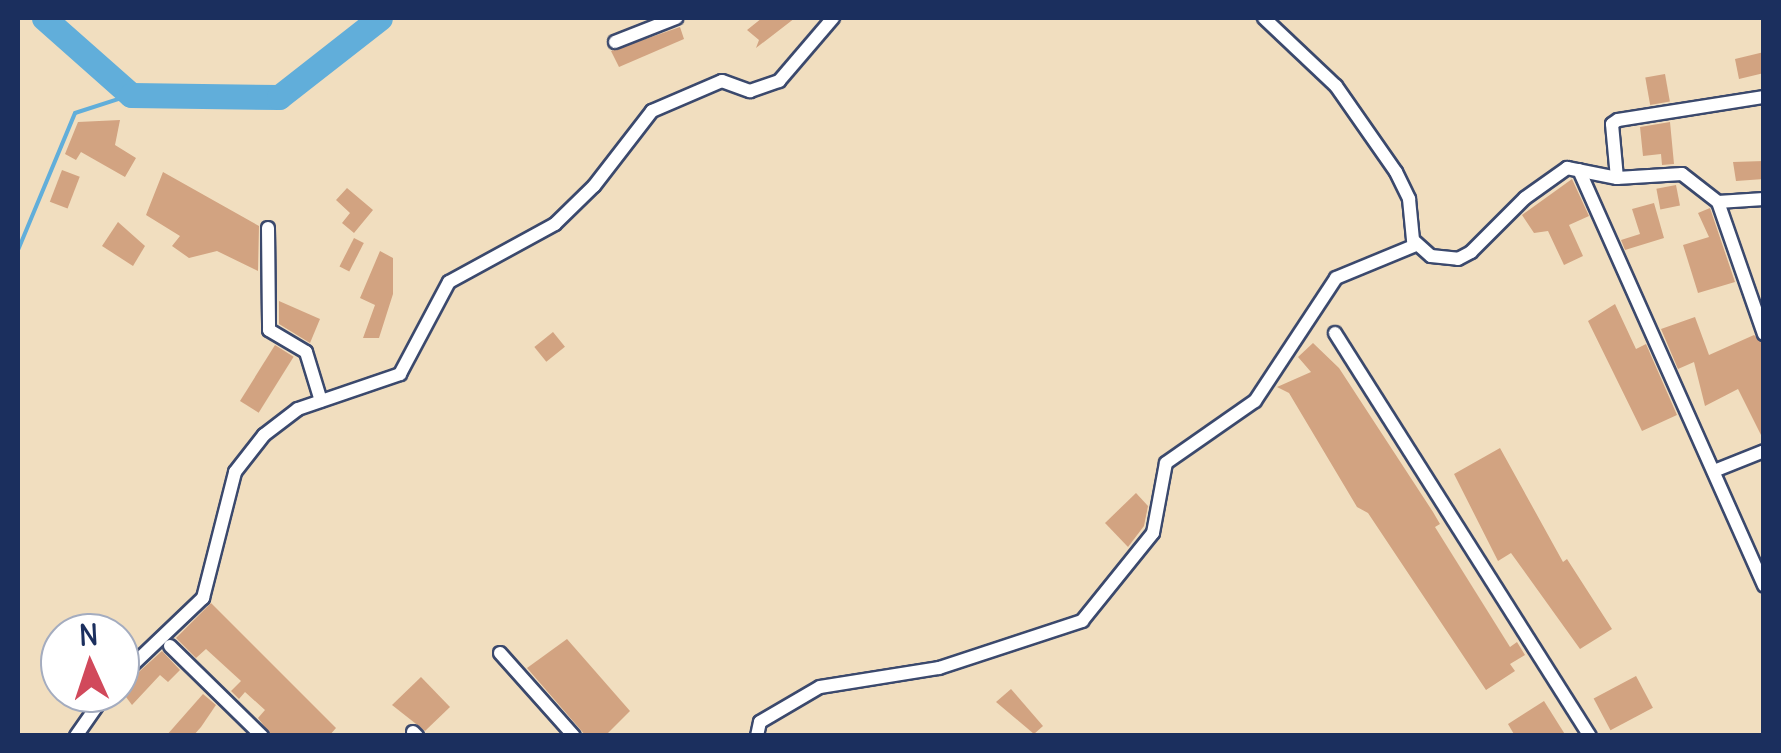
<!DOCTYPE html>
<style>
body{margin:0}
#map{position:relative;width:1781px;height:753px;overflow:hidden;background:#f1debf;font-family:Delius,sans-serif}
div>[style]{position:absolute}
.stream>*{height:4px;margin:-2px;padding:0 2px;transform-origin:2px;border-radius:2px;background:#61aeda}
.river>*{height:25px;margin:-12.5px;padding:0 12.5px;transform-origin:12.5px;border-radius:12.5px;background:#61aeda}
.building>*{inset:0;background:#d2a381;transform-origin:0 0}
.roads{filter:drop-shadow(2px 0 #3b496d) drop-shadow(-2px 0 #3b496d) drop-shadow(0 2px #3b496d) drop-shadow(0 -2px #3b496d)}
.minor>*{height:12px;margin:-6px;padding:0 6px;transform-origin:6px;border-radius:6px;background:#fff}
span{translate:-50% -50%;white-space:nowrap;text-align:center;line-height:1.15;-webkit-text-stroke:8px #fff;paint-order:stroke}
.frame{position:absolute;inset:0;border:20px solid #1b2f5e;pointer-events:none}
.north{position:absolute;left:40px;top:613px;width:100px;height:100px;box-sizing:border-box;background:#fff;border:2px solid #a4acbf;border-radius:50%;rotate:357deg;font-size:28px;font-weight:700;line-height:40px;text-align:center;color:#1b2f5e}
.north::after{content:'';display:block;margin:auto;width:35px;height:45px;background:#d1495b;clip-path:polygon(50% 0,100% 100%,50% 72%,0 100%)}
</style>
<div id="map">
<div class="stream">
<div style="left:18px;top:250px;width:148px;rotate:-67.4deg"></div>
<div style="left:75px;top:113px;width:59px;rotate:-17.8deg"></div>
</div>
<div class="river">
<div style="left:44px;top:18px;width:116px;rotate:41.5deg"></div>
<div style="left:131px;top:95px;width:148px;rotate:0.8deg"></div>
<div style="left:279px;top:97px;width:128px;rotate:-38deg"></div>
</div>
<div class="building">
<div style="clip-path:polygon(762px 18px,795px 18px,756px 48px,759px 40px,747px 30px)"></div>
<div style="clip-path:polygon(680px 27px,684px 39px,619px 67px,611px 51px)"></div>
<div style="clip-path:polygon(1764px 52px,1764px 73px,1739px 79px,1735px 59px)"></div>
<div style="left:1665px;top:74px;width:28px;height:20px;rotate:80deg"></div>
<div style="clip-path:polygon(120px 120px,115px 145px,136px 158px,125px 177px,81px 152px,76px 160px,65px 154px,78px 122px)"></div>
<div style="clip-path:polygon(1670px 122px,1674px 164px,1662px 165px,1661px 154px,1643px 156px,1640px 127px)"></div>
<div style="clip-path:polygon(1764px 161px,1764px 179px,1736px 181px,1733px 162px)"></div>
<div style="left:62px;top:170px;width:19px;height:34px;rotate:21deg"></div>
<div style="clip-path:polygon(163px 172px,259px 226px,258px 271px,217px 251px,189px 258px,172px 246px,180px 236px,146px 215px)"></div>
<div style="clip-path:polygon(1572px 179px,1589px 216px,1569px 225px,1583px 256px,1564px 265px,1548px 231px,1534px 233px,1522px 215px)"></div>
<div style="left:1676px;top:185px;width:21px;height:20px;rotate:79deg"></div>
<div style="clip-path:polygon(347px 188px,373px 210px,354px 233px,342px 223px,350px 213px,336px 200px)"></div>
<div style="clip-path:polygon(1654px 203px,1664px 238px,1625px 250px,1621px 240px,1640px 234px,1632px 209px)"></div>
<div style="clip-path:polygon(1710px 208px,1735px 282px,1698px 293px,1683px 245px,1709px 237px,1698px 213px)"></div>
<div style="clip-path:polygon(118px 222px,145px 246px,133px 266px,102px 246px)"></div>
<div style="left:354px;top:238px;width:11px;height:32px;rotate:27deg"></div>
<div style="clip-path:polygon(380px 251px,393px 258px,393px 294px,379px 338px,363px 338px,375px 305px,360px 298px)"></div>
<div style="clip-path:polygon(279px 301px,320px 319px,310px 343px,279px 324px)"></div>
<div style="clip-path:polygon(1615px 304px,1636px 349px,1646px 344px,1677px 415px,1642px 431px,1588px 321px)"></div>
<div style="clip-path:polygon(1695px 317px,1709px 355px,1754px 335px,1764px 344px,1764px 441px,1738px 389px,1705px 406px,1694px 362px,1678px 369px,1661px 329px)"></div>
<div style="left:553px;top:332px;width:19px;height:24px;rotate:51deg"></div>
<div style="clip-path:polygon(1313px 343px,1339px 368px,1433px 512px,1440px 524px,1435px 527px,1510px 647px,1517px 642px,1525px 655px,1510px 664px,1515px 671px,1486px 690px,1368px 513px,1357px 507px,1289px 393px,1277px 387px,1311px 372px,1298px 357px)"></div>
<div style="left:275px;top:345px;width:22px;height:66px;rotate:32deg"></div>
<div style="clip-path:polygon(1500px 448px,1563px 562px,1567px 559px,1612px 629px,1580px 649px,1511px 553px,1498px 561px,1454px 474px)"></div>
<div style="clip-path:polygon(1136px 493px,1148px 506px,1144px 526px,1128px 547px,1105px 523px)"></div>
<div style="clip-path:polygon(211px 603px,336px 728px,329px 736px,272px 736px,258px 718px,265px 710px,245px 692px,239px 699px,231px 691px,241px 681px,206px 649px,196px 658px,176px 638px)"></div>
<div style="clip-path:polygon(567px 639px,630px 711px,605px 736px,586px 736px,527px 668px)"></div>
<div style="clip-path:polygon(162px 651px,180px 670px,168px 682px,160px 675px,132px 705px,120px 689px)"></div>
<div style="left:1636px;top:676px;width:36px;height:48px;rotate:62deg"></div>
<div style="clip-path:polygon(421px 677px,450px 707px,425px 731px,392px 705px)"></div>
<div style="clip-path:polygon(1011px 689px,1043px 726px,1034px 734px,996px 702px)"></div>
<div style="clip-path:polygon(203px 694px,216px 705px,201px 727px,193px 736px,166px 736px)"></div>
<div style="clip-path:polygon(1544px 701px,1566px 736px,1515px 736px,1508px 724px)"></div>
</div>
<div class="roads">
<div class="minor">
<div style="left:1264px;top:18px;width:99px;rotate:43.4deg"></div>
<div style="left:1336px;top:86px;width:105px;rotate:55.1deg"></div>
<div style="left:1396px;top:172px;width:30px;rotate:64deg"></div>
<div style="left:1409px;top:199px;width:41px;rotate:84.4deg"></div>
<div style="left:1413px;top:240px;width:24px;rotate:42deg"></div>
<div style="left:1431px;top:256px;width:27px;rotate:6deg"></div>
<div style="left:1458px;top:259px;width:15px;rotate:-28deg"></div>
<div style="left:1471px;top:252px;width:76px;rotate:-45deg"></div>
<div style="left:1525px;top:198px;width:52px;rotate:-35.5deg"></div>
<div style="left:1567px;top:168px;width:51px;rotate:11.3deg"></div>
<div style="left:1617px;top:178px;width:65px;rotate:-3.5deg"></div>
<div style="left:1682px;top:174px;width:46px;rotate:37.9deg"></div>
<div style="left:1718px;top:202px;width:46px;rotate:-3.7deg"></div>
<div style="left:615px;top:42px;width:66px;rotate:-21.5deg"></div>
<div style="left:1579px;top:170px;width:455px;rotate:66deg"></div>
<div style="left:1617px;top:178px;width:54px;rotate:-95.3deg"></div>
<div style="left:1612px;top:124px;width:7px;rotate:-34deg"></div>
<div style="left:1618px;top:120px;width:148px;rotate:-9deg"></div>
<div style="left:1718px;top:202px;width:140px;rotate:70.8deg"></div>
<div style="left:268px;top:228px;width:102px;rotate:89.4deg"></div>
<div style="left:269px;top:330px;width:43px;rotate:30.7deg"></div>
<div style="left:306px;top:352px;width:51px;rotate:73deg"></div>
<div style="left:1335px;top:333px;width:477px;rotate:57.7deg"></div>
<div style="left:1714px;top:471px;width:54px;rotate:-21.8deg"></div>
<div style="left:170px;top:646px;width:129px;rotate:44.4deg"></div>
<div style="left:500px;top:653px;width:111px;rotate:48.3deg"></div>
<div style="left:120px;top:677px;width:115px;rotate:-43.6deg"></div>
<div style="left:203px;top:598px;width:130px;rotate:-75.7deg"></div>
<div style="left:235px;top:472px;width:47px;rotate:-51.9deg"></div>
<div style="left:264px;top:435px;width:43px;rotate:-37.4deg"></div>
<div style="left:298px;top:409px;width:108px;rotate:-18.9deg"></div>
<div style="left:400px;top:374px;width:104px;rotate:-62deg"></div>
<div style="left:449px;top:282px;width:121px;rotate:-28.7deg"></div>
<div style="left:555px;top:224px;width:54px;rotate:-44.3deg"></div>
<div style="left:594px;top:186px;width:95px;rotate:-52.3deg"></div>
<div style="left:652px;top:111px;width:76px;rotate:-23.2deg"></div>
<div style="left:722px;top:81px;width:30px;rotate:20deg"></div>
<div style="left:750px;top:91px;width:31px;rotate:-19deg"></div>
<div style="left:779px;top:81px;width:83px;rotate:-49.4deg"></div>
<div style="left:413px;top:732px;width:6px;rotate:45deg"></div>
<div style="left:76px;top:736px;width:52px;rotate:-55.1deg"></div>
<div style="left:757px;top:736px;width:14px;rotate:-78deg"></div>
<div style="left:760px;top:722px;width:69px;rotate:-30.3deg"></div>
<div style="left:820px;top:687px;width:121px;rotate:-9.1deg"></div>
<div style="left:939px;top:668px;width:151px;rotate:-18.2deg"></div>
<div style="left:1082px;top:621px;width:113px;rotate:-51.1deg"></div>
<div style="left:1153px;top:533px;width:71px;rotate:-79.5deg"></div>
<div style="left:1166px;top:463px;width:108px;rotate:-34.9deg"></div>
<div style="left:1255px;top:401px;width:147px;rotate:-56.6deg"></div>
<div style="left:1336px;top:278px;width:87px;rotate:-22.4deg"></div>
</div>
</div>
<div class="frame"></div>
<div class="north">N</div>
</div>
